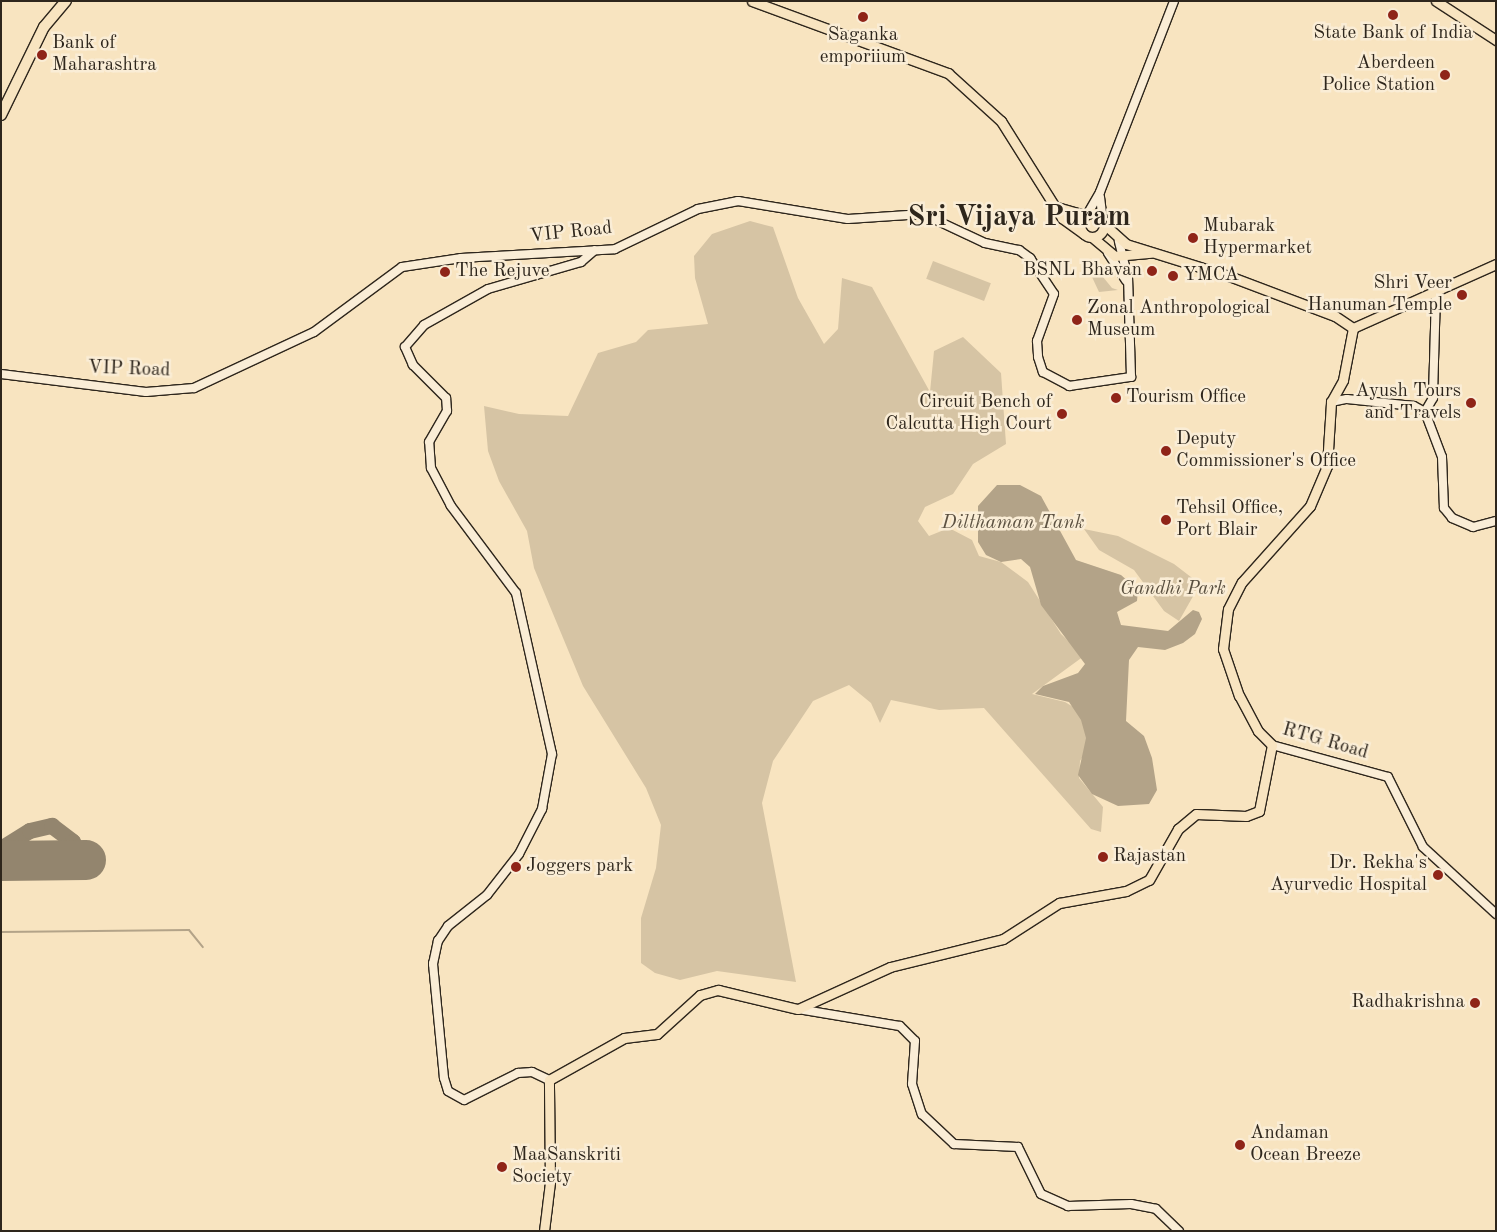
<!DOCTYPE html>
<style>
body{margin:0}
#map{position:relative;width:1497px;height:1232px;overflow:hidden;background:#f8e4c0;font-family:"Old Standard TT",serif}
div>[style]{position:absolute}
.green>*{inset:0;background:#d6c4a4;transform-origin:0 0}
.water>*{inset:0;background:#b3a388}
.stream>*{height:2px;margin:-1px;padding:0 1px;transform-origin:1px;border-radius:1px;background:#b3a388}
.taxiway>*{height:16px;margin:-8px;padding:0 8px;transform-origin:8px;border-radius:8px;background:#93856e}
.runway>*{height:40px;margin:-20px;padding:0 20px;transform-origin:20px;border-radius:20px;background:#93856e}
.roads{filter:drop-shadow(1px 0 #2e261c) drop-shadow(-1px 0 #2e261c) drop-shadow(0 1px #2e261c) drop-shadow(0 -1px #2e261c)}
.secondary>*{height:8px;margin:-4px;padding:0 4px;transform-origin:4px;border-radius:4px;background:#faedd6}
.primary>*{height:9px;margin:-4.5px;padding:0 4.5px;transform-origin:4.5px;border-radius:4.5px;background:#f8e4c0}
.primary>.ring{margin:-4.5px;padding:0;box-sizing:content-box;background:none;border:9px solid #f8e4c0;border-radius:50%}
.highway>*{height:10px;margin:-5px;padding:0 5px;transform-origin:5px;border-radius:5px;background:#f8e4c0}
.dots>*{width:14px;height:14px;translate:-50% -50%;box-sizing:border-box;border:2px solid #faedd6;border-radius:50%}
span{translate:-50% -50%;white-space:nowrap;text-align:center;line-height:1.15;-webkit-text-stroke:5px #faedd6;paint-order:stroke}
.poi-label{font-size:19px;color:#2e261c}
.left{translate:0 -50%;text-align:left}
.right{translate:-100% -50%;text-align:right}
.street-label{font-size:19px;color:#2e261c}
.park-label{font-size:19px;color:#584e3e;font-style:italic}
.water-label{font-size:20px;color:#5d5242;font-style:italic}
.town-label{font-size:29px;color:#2e261c;font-weight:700}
.frame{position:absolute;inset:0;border:2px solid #2e261c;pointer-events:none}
</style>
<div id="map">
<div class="green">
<div style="clip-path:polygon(750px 221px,773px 227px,798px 298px,824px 344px,838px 329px,842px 278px,872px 287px,930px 392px,934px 351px,963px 337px,1001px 373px,1006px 444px,973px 464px,953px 494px,925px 507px,918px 521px,929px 536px,949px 528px,972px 540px,979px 556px,1001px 562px,1028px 582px,1061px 634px,1084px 656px,1032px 694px,1065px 702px,1080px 711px,1089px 746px,1080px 761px,1079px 778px,1103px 807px,1101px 832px,1091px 829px,984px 708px,939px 710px,891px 700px,880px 723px,871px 703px,849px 685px,813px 701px,773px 761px,762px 803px,796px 982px,717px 971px,680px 980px,655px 973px,641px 963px,641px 918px,656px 868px,661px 825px,646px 788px,583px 686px,534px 568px,527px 531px,499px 481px,488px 451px,484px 406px,519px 414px,568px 416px,598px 353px,636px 342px,648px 330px,708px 324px,695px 278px,694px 256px,712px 234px)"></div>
<div style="left:933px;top:261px;width:62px;height:19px;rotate:21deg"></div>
<div style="clip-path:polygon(1094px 266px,1112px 288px,1118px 290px,1099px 292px,1092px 277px)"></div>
<div style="clip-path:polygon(1084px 529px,1118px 536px,1174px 564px,1200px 584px,1179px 621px,1164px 611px,1134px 570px,1099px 550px)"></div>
</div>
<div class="water">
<div style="clip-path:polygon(997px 485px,1020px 485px,1041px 496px,1076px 560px,1121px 575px,1138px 590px,1137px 601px,1117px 612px,1121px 625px,1168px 631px,1193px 610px,1199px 612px,1202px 619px,1195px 634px,1183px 643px,1165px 650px,1138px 647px,1129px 660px,1126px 721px,1144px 736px,1152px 758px,1157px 790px,1149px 804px,1118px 806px,1092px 794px,1078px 775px,1086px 738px,1081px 720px,1069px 702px,1035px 694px,1043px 686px,1078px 673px,1085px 664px,1041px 605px,1030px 567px,1021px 559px,1001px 562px,986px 555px,978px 542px,978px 506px)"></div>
</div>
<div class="stream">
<div style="left:1px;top:932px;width:188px;rotate:-0.6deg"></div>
<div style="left:189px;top:930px;width:22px;rotate:51deg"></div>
</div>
<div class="taxiway">
<div style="left:1px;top:849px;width:34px;rotate:-32deg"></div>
<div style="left:30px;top:831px;width:23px;rotate:-13deg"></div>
<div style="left:52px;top:826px;width:26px;rotate:37deg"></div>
<div style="left:73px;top:842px;width:19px;rotate:74deg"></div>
<div style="left:78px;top:860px;width:7px;rotate:98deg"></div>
<div style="left:77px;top:867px;width:11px;rotate:158deg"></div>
<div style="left:67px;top:871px;width:37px;rotate:-164deg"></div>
</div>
<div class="runway">
<div style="left:1px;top:861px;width:85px;rotate:-0.7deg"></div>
</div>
<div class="roads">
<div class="secondary">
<div style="left:1100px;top:197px;width:23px;rotate:83deg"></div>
<div style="left:1088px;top:213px;width:24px;rotate:-60deg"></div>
<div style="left:1100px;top:192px;width:205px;rotate:-68.8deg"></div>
<div style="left:1108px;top:253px;width:33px;rotate:57deg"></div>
<div style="left:1436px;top:294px;width:104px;rotate:91.7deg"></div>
<div style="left:1433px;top:398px;width:16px;rotate:120deg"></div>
<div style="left:1425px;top:412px;width:48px;rotate:69.3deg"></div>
<div style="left:1442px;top:457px;width:51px;rotate:87.8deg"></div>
<div style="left:1444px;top:508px;width:13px;rotate:51deg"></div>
<div style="left:1452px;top:518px;width:23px;rotate:23deg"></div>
<div style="left:1473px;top:527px;width:24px;rotate:-15deg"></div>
<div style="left:1px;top:374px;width:146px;rotate:7.1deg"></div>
<div style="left:146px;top:392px;width:48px;rotate:-4.8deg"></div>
<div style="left:194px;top:388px;width:132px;rotate:-25deg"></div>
<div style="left:314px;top:332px;width:109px;rotate:-36.5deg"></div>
<div style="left:402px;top:267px;width:60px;rotate:-8.7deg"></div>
<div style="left:461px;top:258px;width:154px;rotate:-3.3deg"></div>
<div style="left:615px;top:249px;width:92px;rotate:-25.7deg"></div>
<div style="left:698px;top:209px;width:41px;rotate:-11.3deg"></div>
<div style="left:738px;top:201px;width:111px;rotate:9.3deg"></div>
<div style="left:848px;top:219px;width:75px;rotate:-3.8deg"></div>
<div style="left:923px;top:214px;width:68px;rotate:25.1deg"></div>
<div style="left:985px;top:243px;width:35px;rotate:12deg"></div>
<div style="left:1019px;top:250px;width:14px;rotate:36deg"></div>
<div style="left:1030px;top:258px;width:43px;rotate:56.3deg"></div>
<div style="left:1054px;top:294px;width:50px;rotate:109.9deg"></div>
<div style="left:1037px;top:341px;width:16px;rotate:86deg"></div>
<div style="left:1038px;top:357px;width:16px;rotate:72deg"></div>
<div style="left:1043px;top:372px;width:30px;rotate:28deg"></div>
<div style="left:1069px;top:386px;width:63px;rotate:-8.3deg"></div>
<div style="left:1131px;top:377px;width:99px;rotate:-91.7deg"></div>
<div style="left:1128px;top:278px;width:38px;rotate:-104deg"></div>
<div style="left:1331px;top:402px;width:16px;rotate:-11deg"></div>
<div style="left:1347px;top:399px;width:67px;rotate:6deg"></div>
<div style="left:1414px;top:406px;width:13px;rotate:29deg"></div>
<div style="left:1272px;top:745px;width:120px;rotate:15.4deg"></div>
<div style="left:1388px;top:777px;width:78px;rotate:63.4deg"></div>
<div style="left:1423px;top:847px;width:99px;rotate:42.5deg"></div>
<div style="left:798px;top:1009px;width:103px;rotate:9.5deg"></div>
<div style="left:900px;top:1026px;width:21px;rotate:45deg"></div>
<div style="left:915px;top:1041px;width:43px;rotate:94deg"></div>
<div style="left:912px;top:1084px;width:32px;rotate:72deg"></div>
<div style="left:922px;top:1114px;width:44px;rotate:43.2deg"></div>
<div style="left:954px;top:1144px;width:64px;rotate:2.7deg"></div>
<div style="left:1018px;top:1147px;width:52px;rotate:63.9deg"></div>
<div style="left:1041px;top:1194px;width:30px;rotate:24deg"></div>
<div style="left:1068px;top:1206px;width:63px;rotate:-1.8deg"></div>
<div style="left:1131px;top:1204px;width:25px;rotate:11deg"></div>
<div style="left:1156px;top:1209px;width:32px;rotate:44deg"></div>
<div style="left:549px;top:1080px;width:19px;rotate:-155deg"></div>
<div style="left:532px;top:1072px;width:14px;rotate:176deg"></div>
<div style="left:518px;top:1073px;width:60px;rotate:153.4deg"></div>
<div style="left:464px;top:1100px;width:18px;rotate:-151deg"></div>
<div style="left:448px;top:1091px;width:14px;rotate:-107deg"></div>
<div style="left:444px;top:1078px;width:115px;rotate:-95.5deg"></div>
<div style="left:433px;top:964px;width:24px;rotate:-78deg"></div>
<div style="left:438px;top:941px;width:18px;rotate:-56deg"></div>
<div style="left:448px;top:926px;width:50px;rotate:-38.5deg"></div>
<div style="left:487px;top:895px;width:52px;rotate:-52deg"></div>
<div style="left:519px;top:854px;width:51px;rotate:-62.9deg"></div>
<div style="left:542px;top:809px;width:56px;rotate:-79.7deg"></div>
<div style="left:552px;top:754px;width:165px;rotate:-102.6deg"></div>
<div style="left:516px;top:593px;width:109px;rotate:-126.8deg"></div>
<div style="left:451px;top:506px;width:43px;rotate:-117.8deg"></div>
<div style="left:431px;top:468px;width:26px;rotate:-94deg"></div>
<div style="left:429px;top:442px;width:36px;rotate:-60deg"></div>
<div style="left:447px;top:411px;width:13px;rotate:-94deg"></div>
<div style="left:446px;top:398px;width:47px;rotate:-135deg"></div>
<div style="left:413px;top:365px;width:20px;rotate:-114deg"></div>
<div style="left:405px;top:347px;width:29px;rotate:-49deg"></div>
<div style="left:424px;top:325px;width:73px;rotate:-29.4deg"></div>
<div style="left:488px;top:289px;width:97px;rotate:-16.2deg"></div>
<div style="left:581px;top:262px;width:18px;rotate:-41deg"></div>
</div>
<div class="primary">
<div style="left:752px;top:1px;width:209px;rotate:20.2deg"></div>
<div style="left:948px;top:73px;width:72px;rotate:42.2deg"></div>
<div style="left:1001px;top:121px;width:115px;rotate:57.8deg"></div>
<div style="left:1062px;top:218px;width:27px;rotate:36deg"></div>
<div style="left:1436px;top:1px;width:72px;rotate:33deg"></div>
<div style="left:1057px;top:207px;width:29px;rotate:16deg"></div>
<div class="ring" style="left:1080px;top:213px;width:15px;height:15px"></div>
<div style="left:1104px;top:224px;width:30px;rotate:42deg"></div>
<div style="left:1126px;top:244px;width:108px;rotate:17.3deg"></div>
<div style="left:1229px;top:276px;width:113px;rotate:20.7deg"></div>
<div style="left:1335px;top:316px;width:22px;rotate:34deg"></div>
<div style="left:1353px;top:328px;width:157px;rotate:-24.1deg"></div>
<div style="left:1092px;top:237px;width:30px;rotate:40deg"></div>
<div style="left:1115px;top:256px;width:36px;rotate:-5deg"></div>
<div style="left:544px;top:1231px;width:49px;rotate:-83deg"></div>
<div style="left:550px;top:1182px;width:102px;rotate:-90.6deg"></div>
<div style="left:549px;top:1080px;width:86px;rotate:-29.2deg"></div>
<div style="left:624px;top:1038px;width:33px;rotate:-7deg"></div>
<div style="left:657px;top:1034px;width:58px;rotate:-42.2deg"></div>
<div style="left:700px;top:995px;width:19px;rotate:-16deg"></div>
<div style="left:718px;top:990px;width:82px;rotate:13.4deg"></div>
<div style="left:798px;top:1009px;width:101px;rotate:-24.5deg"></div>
<div style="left:890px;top:967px;width:116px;rotate:-13.9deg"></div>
<div style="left:1003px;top:939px;width:67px;rotate:-32.7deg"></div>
<div style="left:1059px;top:903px;width:68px;rotate:-10.2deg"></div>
<div style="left:1126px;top:891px;width:25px;rotate:-26deg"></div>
<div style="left:1149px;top:880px;width:59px;rotate:-60.4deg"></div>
<div style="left:1178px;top:829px;width:23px;rotate:-40deg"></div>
<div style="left:1196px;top:814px;width:50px;rotate:2.3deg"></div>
<div style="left:1246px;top:816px;width:14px;rotate:-21deg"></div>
<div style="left:1259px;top:811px;width:67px;rotate:-78.9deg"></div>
<div style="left:1272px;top:745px;width:20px;rotate:-135deg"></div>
<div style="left:1258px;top:731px;width:40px;rotate:-118deg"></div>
<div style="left:1239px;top:696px;width:50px;rotate:-108.8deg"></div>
<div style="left:1223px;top:649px;width:40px;rotate:-82.9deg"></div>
<div style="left:1228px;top:609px;width:30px;rotate:-63deg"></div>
<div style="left:1242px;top:582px;width:102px;rotate:-48.2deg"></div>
<div style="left:1310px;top:506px;width:43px;rotate:-67deg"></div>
<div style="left:1327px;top:466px;width:64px;rotate:-86.4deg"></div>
<div style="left:1331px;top:402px;width:25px;rotate:-61deg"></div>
<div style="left:1343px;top:380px;width:53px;rotate:-79.1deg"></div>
</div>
<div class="highway">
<div style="left:1px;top:115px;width:98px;rotate:-64deg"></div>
<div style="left:44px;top:27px;width:34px;rotate:-50deg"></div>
</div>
</div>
<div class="dots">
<div style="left:1393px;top:15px;background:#8f2418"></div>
<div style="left:863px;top:17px;background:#8f2418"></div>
<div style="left:42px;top:55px;background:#8f2418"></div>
<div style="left:1445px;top:75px;background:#8f2418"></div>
<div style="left:1193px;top:238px;background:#8f2418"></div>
<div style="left:1152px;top:271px;background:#8f2418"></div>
<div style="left:445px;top:272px;background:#8f2418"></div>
<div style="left:1173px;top:276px;background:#8f2418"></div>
<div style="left:1462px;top:295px;background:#8f2418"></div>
<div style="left:1077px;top:320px;background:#8f2418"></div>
<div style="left:1116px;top:398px;background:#8f2418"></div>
<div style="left:1471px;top:403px;background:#8f2418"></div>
<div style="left:1062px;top:414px;background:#8f2418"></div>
<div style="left:1166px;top:451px;background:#8f2418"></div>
<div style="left:1166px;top:520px;background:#8f2418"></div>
<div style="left:1103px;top:857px;background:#8f2418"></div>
<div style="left:516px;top:867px;background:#8f2418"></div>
<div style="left:1438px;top:875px;background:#8f2418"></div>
<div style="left:1475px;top:1003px;background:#8f2418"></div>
<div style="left:1240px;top:1145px;background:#8f2418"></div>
<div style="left:502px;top:1167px;background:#8f2418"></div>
</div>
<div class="poi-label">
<span style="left:1393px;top:34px">State Bank of India</span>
<span style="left:863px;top:47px">Saganka<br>emporiium</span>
<span class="left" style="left:52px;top:55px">Bank of<br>Maharashtra</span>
<span class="right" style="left:1435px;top:75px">Aberdeen<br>Police Station</span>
<span class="left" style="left:1203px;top:238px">Mubarak<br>Hypermarket</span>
<span class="right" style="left:1142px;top:271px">BSNL Bhavan</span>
<span class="left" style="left:455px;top:272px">The Rejuve</span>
<span class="left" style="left:1183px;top:276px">YMCA</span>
<span class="right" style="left:1452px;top:295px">Shri Veer<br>Hanuman Temple</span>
<span class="left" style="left:1087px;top:320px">Zonal Anthropological<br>Museum</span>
<span class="right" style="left:1461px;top:403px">Ayush Tours<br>and Travels</span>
<span class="left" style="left:1126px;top:398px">Tourism Office</span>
<span class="right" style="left:1052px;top:414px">Circuit Bench of<br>Calcutta High Court</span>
<span class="left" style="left:1176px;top:451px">Deputy<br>Commissioner's Office</span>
<span class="left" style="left:1176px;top:520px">Tehsil Office,<br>Port Blair</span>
<span class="left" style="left:1113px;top:857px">Rajastan</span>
<span class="right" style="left:1427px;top:875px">Dr. Rekha's<br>Ayurvedic Hospital</span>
<span class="left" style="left:526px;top:867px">Joggers park</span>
<span class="right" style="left:1465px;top:1003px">Radhakrishna</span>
<span class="left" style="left:1250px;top:1145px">Andaman<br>Ocean Breeze</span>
<span class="left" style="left:512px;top:1167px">MaaSanskriti<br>Society</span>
</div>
<div class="street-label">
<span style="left:571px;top:233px;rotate:-6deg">VIP Road</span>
<span style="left:129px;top:370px;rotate:2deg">VIP Road</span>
<span style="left:1325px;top:742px;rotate:16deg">RTG Road</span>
</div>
<div class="park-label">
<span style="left:1173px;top:590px">Gandhi Park</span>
</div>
<div class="water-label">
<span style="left:1013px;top:523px">Dilthaman Tank</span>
</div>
<div class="town-label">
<span style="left:1019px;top:218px">Sri Vijaya Puram</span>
</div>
<div class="frame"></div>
</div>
